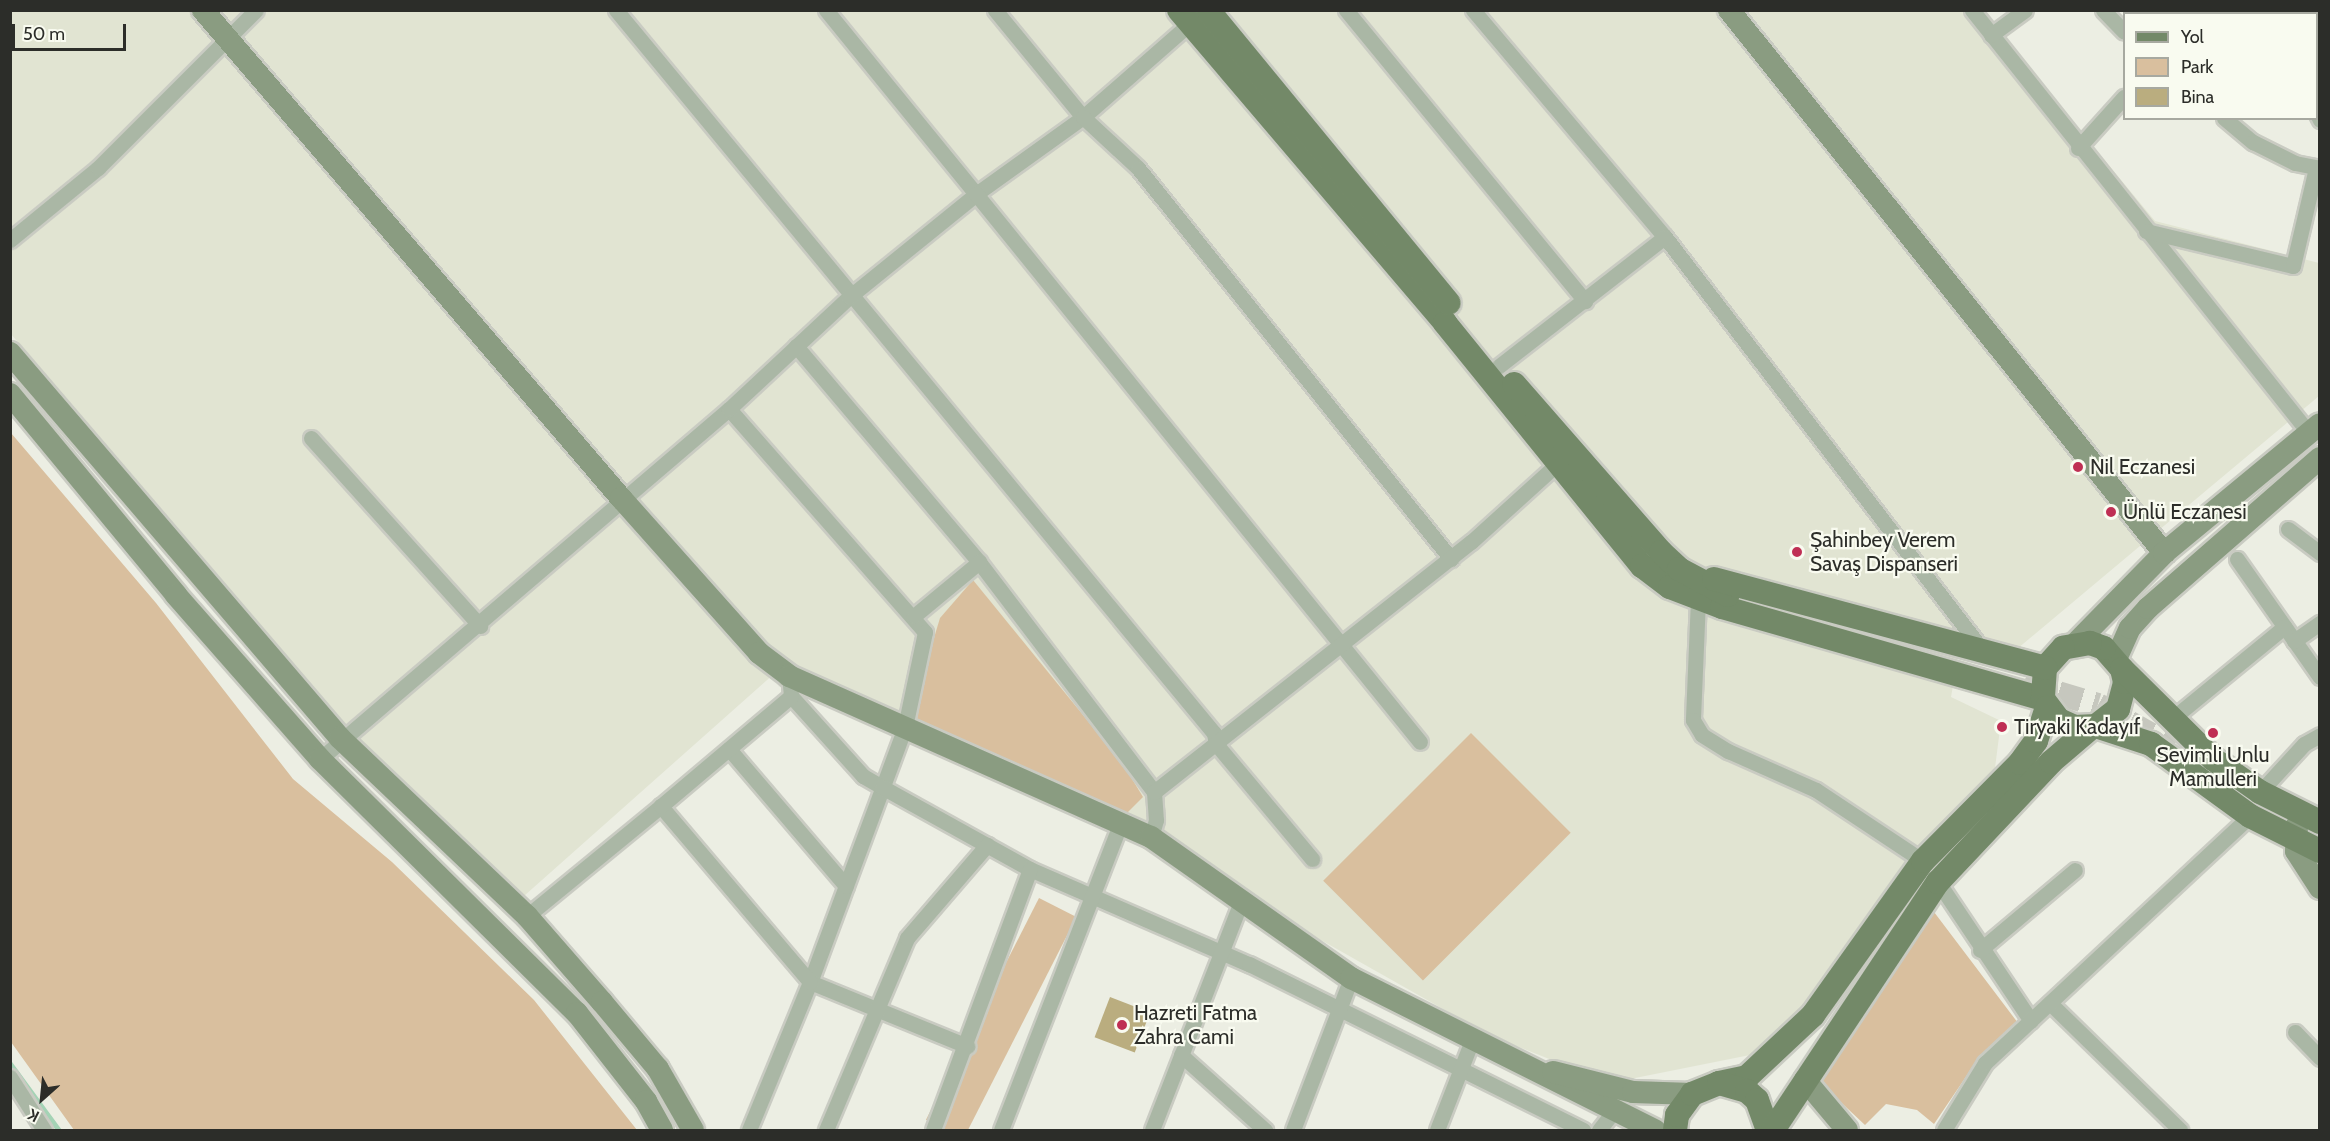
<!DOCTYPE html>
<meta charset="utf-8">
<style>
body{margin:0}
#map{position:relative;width:2330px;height:1141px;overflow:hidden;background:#eceee3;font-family:Cabin,sans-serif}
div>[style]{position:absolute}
.built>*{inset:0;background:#e1e4d2}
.green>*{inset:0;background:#d9bf9e;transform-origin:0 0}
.stream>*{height:4.5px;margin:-2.25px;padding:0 2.25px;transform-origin:2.25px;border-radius:2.25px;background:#a4d3b5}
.building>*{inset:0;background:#baad7f;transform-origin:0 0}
.primary-tunnel>*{height:24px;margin-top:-12px;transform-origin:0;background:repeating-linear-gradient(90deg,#c6c7be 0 24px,transparent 0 36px)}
.roads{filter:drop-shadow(2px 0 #c9cbc2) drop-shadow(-2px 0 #c9cbc2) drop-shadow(0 2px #c9cbc2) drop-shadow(0 -2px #c9cbc2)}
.street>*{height:15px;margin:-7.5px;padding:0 7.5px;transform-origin:7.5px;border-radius:7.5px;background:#aab7a5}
.secondary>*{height:22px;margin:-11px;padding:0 11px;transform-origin:11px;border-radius:11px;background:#8a9c81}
.primary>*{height:24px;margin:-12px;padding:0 12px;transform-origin:12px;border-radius:12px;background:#738968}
.dots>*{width:16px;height:16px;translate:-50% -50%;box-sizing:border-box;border:3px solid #f9fbf0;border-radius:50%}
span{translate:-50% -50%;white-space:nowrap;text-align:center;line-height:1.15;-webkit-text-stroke:4.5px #f9fbf0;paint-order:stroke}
.poi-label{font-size:21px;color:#2c2d29}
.left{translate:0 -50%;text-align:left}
.frame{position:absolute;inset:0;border:12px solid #2c2d29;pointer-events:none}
.legend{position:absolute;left:2123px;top:12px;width:195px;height:108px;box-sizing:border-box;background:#f9fbf0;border:2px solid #a7a9a0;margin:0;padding:8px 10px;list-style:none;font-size:18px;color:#2c2d29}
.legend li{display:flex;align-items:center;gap:12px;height:30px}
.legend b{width:30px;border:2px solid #a7a9a0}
.north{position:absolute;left:12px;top:1069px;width:60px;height:60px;-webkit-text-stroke:4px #f9fbf0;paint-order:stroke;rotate:207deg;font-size:16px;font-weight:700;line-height:24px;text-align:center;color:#2c2d29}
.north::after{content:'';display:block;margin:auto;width:21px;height:27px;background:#2c2d29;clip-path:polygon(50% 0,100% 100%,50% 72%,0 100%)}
.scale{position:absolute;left:12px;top:24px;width:114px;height:27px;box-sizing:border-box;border:3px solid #2c2d29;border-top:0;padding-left:8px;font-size:18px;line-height:21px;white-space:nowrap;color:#2c2d29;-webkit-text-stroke:4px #f9fbf0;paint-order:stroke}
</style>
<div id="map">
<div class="built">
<div style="clip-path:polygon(10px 11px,1981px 11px,2155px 221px,2319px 263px,2319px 396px,2005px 659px,1961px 641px,1951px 697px,2001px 721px,1995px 768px,1780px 1049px,1610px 1083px,1491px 1036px,1133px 834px,784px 665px,524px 896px,365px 755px,11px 334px)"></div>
</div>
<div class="green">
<div style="clip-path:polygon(11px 433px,156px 603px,293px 779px,392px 862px,534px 1000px,637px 1130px,74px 1130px,11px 1042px)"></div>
<div style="clip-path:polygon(973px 580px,1123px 764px,1143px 797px,1125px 815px,915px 719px,918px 691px,940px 618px)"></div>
<div style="left:1471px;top:733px;width:141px;height:209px;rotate:45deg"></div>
<div style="left:1039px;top:898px;width:42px;height:249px;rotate:27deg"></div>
<div style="clip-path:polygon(1931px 908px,2018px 1023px,1978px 1059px,1934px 1124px,1917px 1110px,1886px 1104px,1865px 1125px,1816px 1079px)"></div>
</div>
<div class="stream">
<div style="left:10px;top:1063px;width:83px;rotate:53.8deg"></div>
</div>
<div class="building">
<div style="left:1110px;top:997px;width:43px;height:43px;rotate:21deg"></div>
</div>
<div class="primary-tunnel">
<div style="left:2024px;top:683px;width:77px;rotate:16.6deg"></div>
<div style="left:2098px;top:705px;width:86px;rotate:29.2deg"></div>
<div style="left:2219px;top:782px;width:92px;rotate:29.4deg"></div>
</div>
<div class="roads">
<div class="street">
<div style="left:616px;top:10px;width:938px;rotate:50.41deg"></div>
<div style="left:1214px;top:733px;width:11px;rotate:80deg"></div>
<div style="left:1216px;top:744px;width:150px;rotate:50.1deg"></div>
<div style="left:826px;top:10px;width:237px;rotate:50.8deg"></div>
<div style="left:976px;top:194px;width:132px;rotate:-35.7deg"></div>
<div style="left:1083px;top:117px;width:150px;rotate:-41.2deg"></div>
<div style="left:995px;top:10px;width:139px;rotate:50.6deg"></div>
<div style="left:1083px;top:117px;width:75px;rotate:42.8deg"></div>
<div style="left:1138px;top:168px;width:501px;rotate:51.32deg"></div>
<div style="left:1346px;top:10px;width:377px;rotate:50.6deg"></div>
<div style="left:1473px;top:10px;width:297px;rotate:49.8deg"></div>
<div style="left:1665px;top:237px;width:523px;rotate:52.45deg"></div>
<div style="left:1972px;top:10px;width:541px;rotate:51.46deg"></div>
<div style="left:2103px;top:10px;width:30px;rotate:46deg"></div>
<div style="left:2159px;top:10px;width:6px;rotate:45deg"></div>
<div style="left:2279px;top:10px;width:4px;rotate:76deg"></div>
<div style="left:1991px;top:35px;width:42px;rotate:-36.3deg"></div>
<div style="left:2316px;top:112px;width:9px;rotate:63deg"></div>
<div style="left:2224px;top:118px;width:38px;rotate:40deg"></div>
<div style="left:2253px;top:142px;width:47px;rotate:26.6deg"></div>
<div style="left:2295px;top:163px;width:25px;rotate:11deg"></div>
<div style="left:2078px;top:148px;width:69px;rotate:-48deg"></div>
<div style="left:2146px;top:231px;width:151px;rotate:13.4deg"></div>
<div style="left:2293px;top:266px;width:101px;rotate:-76.8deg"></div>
<div style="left:10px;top:240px;width:114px;rotate:-39.3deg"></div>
<div style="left:98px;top:168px;width:223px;rotate:-45deg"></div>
<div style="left:796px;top:346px;width:283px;rotate:49.7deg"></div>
<div style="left:979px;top:562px;width:289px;rotate:52.7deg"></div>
<div style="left:1154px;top:792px;width:28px;rotate:86deg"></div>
<div style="left:1156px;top:820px;width:18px;rotate:106deg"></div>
<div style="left:1499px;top:366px;width:210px;rotate:-37.9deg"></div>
<div style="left:729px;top:409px;width:297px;rotate:48.7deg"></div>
<div style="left:925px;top:632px;width:97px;rotate:101.9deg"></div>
<div style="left:905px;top:727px;width:272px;rotate:110.4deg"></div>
<div style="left:810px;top:982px;width:170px;rotate:22.2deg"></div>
<div style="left:311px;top:438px;width:253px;rotate:48deg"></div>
<div style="left:2288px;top:529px;width:40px;rotate:37deg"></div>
<div style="left:2237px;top:559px;width:144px;rotate:54.9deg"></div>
<div style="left:1698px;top:599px;width:121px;rotate:92.4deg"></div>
<div style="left:1693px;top:720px;width:17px;rotate:59deg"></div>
<div style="left:1702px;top:735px;width:31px;rotate:32deg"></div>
<div style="left:1728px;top:751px;width:96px;rotate:23.9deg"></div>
<div style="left:1816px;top:790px;width:128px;rotate:33.6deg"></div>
<div style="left:914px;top:616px;width:85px;rotate:-39.7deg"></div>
<div style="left:2294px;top:641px;width:32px;rotate:-35deg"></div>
<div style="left:789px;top:676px;width:20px;rotate:84deg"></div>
<div style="left:791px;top:696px;width:108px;rotate:48deg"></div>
<div style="left:863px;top:776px;width:22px;rotate:30deg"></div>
<div style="left:882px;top:787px;width:169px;rotate:29deg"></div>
<div style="left:1030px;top:869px;width:239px;rotate:23.5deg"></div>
<div style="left:1249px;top:964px;width:373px;rotate:26.4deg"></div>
<div style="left:2173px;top:718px;width:144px;rotate:-39.3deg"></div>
<div style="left:729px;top:749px;width:180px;rotate:49.5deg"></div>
<div style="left:320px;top:759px;width:538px;rotate:-40.56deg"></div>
<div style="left:729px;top:409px;width:164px;rotate:-43deg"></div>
<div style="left:849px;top:297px;width:164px;rotate:-39deg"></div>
<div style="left:976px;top:194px;width:705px;rotate:50.98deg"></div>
<div style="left:1154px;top:792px;width:404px;rotate:-38.3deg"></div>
<div style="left:1471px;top:542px;width:118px;rotate:-42.2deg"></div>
<div style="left:2260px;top:792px;width:65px;rotate:-47.5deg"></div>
<div style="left:2304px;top:744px;width:18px;rotate:-29deg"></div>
<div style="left:1938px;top:882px;width:167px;rotate:56.2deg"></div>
<div style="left:527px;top:916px;width:173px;rotate:-39.4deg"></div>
<div style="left:1980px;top:950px;width:124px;rotate:-40.1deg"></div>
<div style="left:2050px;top:1003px;width:182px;rotate:44.3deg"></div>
<div style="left:2295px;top:1032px;width:36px;rotate:46deg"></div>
<div style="left:1181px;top:1055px;width:113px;rotate:41.8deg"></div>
<div style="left:10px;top:1077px;width:63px;rotate:57.3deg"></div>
<div style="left:749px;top:1130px;width:160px;rotate:-67.6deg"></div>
<div style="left:810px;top:982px;width:231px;rotate:-130.3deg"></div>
<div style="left:661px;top:806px;width:170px;rotate:-40.2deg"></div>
<div style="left:826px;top:1130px;width:208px;rotate:-67.1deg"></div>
<div style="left:907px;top:938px;width:123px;rotate:-49.3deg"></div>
<div style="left:933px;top:1130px;width:278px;rotate:-69.6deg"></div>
<div style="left:1001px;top:1130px;width:327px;rotate:-68.7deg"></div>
<div style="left:1152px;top:1130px;width:248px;rotate:-68.7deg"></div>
<div style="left:1293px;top:1130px;width:163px;rotate:-69.1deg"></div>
<div style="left:1437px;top:1130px;width:97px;rotate:-68.7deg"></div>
<div style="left:1599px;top:1130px;width:24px;rotate:-52deg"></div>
<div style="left:1944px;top:1130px;width:79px;rotate:-58.5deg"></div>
<div style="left:1985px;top:1063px;width:362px;rotate:-43deg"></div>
</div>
<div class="secondary">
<div style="left:203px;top:10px;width:643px;rotate:49.42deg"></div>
<div style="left:621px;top:498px;width:208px;rotate:48.3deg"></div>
<div style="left:759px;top:653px;width:38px;rotate:37deg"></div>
<div style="left:789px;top:676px;width:396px;rotate:24deg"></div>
<div style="left:1151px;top:837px;width:245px;rotate:35.2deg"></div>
<div style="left:1351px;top:978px;width:340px;rotate:26.6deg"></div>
<div style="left:1729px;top:10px;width:696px;rotate:51.3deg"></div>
<div style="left:10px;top:353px;width:507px;rotate:49.4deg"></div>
<div style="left:340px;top:738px;width:258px;rotate:43.6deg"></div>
<div style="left:527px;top:916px;width:114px;rotate:48.9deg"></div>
<div style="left:602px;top:1002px;width:87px;rotate:50.1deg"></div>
<div style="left:658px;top:1069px;width:70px;rotate:60.2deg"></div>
<div style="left:10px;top:394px;width:261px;rotate:50.4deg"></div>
<div style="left:176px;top:595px;width:218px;rotate:48.7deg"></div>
<div style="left:320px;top:759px;width:361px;rotate:44.7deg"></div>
<div style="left:577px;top:1013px;width:112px;rotate:51.9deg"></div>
<div style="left:646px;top:1101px;width:33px;rotate:61deg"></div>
<div style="left:2076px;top:643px;width:126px;rotate:-45.6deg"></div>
<div style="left:2164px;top:553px;width:202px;rotate:-39.6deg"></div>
<div style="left:2116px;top:659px;width:34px;rotate:-66deg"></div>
<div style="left:2130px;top:628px;width:27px;rotate:-48deg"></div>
<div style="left:2148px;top:608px;width:228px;rotate:-41.1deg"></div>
<div style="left:2297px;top:825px;width:26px;rotate:92deg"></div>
<div style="left:2296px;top:851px;width:44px;rotate:57deg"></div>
<div style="left:1553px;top:1072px;width:82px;rotate:14deg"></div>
<div style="left:1633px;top:1092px;width:59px;rotate:1.9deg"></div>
<div style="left:1805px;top:1080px;width:65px;rotate:50deg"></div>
</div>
<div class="primary">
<div style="left:1179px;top:10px;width:411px;rotate:49.6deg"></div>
<div style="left:1445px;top:323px;width:313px;rotate:51deg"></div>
<div style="left:1642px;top:566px;width:35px;rotate:37deg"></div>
<div style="left:1670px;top:587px;width:56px;rotate:21deg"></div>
<div style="left:1722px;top:607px;width:334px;rotate:16deg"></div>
<div style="left:2043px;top:699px;width:26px;rotate:53deg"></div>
<div style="left:2059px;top:720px;width:17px;rotate:24deg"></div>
<div style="left:2075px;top:727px;width:21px;rotate:-3deg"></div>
<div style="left:2096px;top:726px;width:28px;rotate:-38deg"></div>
<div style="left:2118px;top:709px;width:28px;rotate:-75deg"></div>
<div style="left:2125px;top:682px;width:13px;rotate:-103deg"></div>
<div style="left:2122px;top:669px;width:28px;rotate:-131deg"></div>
<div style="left:2104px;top:648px;width:15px;rotate:-160deg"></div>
<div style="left:2090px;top:643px;width:27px;rotate:170deg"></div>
<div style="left:2063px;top:648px;width:27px;rotate:132deg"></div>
<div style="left:2045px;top:668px;width:31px;rotate:94deg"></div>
<div style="left:1208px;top:10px;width:379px;rotate:50.6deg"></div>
<div style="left:1514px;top:384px;width:223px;rotate:48.8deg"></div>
<div style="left:1661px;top:552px;width:25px;rotate:43deg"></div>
<div style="left:1679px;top:569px;width:55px;rotate:28deg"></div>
<div style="left:1714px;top:579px;width:343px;rotate:15deg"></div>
<div style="left:2122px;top:669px;width:128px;rotate:44.7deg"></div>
<div style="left:2213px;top:759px;width:57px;rotate:35.1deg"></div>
<div style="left:2260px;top:792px;width:67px;rotate:26.6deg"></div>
<div style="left:2096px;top:726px;width:58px;rotate:18.1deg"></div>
<div style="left:2151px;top:744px;width:122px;rotate:36deg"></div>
<div style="left:2250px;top:816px;width:78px;rotate:26.6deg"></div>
<div style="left:1719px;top:1083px;width:29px;rotate:-12deg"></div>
<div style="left:1747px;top:1077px;width:91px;rotate:-43.2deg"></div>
<div style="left:1813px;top:1015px;width:189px;rotate:-54.5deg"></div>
<div style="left:1923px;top:861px;width:138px;rotate:-45.3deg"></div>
<div style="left:2020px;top:763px;width:27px;rotate:-54deg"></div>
<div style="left:2036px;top:741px;width:35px;rotate:-72deg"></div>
<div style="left:1675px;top:1130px;width:15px;rotate:-82deg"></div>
<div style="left:1677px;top:1115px;width:26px;rotate:-54deg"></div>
<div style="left:1692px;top:1094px;width:29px;rotate:-22deg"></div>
<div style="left:1719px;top:1083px;width:29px;rotate:16deg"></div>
<div style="left:1747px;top:1091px;width:13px;rotate:42deg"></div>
<div style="left:1757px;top:1100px;width:32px;rotate:70deg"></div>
<div style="left:1773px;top:1130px;width:298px;rotate:-56.4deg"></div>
<div style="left:1938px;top:882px;width:165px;rotate:-46.7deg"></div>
<div style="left:2051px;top:762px;width:54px;rotate:-40.5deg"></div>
</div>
</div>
<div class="dots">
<div style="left:2078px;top:467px;background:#bf2f54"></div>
<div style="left:2111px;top:512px;background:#bf2f54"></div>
<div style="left:1797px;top:552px;background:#bf2f54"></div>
<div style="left:2002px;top:727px;background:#bf2f54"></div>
<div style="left:2213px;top:733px;background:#bf2f54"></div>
<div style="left:1122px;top:1025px;background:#bf2f54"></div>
</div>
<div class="poi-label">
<span class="left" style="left:2090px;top:467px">Nil Eczanesi</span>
<span class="left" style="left:2123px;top:512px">Ünlü Eczanesi</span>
<span class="left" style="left:1810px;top:552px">Şahinbey Verem<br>Savaş Dispanseri</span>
<span class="left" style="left:2014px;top:727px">Tiryaki Kadayıf</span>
<span style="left:2213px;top:767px">Sevimli Unlu<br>Mamulleri</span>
<span class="left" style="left:1134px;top:1025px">Hazreti Fatma<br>Zahra Cami</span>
</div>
<div class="frame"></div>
<ul class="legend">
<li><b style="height:8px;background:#738968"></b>Yol</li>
<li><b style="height:16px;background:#d9bf9e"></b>Park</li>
<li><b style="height:16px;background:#baad7f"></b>Bina</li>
</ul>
<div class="north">K</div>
<div class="scale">50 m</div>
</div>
